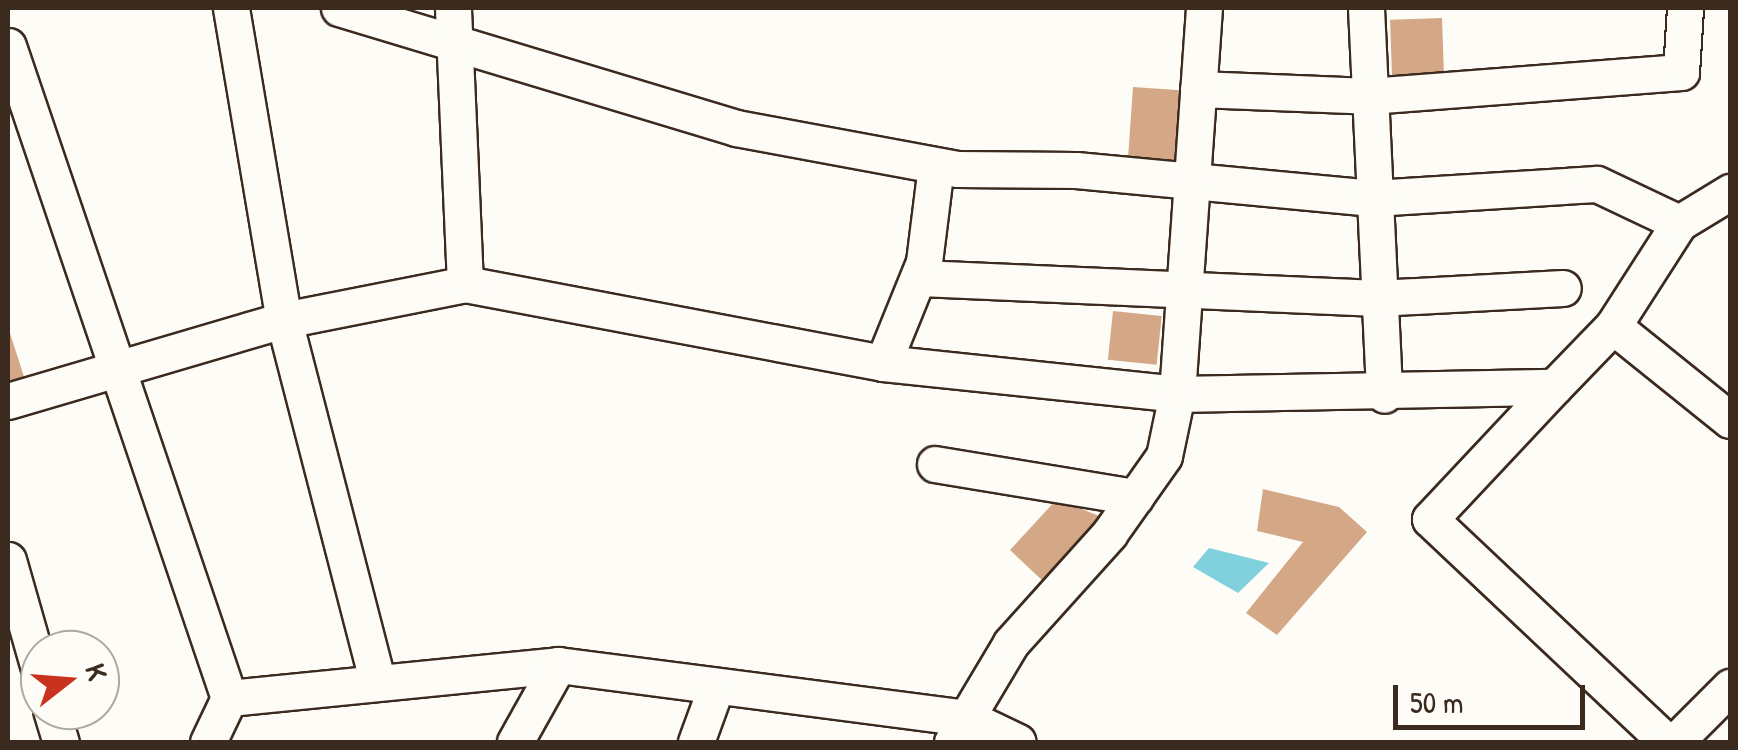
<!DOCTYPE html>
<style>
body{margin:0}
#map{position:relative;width:1738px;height:750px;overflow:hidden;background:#fdfcf7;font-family:"Patrick Hand",sans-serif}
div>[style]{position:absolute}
.water>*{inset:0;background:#80d0dd}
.building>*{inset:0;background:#d4a886;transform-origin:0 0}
.roads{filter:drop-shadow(2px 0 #3b2a1e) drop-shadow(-2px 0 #3b2a1e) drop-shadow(0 2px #3b2a1e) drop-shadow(0 -2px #3b2a1e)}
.minor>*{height:35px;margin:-17.5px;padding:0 17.5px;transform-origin:17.5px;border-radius:17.5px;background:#fdfcf7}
span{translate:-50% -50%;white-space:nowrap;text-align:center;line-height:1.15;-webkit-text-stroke:8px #fdfcf7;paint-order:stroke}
.frame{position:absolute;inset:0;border:10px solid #3b2a1e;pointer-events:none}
.north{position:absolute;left:20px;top:630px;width:100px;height:100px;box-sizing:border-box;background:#fdfcf7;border:2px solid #afa8a0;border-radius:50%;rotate:73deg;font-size:28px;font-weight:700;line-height:40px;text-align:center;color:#3b2a1e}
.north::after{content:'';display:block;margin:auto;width:35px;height:45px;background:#c8321e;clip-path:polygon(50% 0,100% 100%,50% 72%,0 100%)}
.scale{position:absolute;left:1393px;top:685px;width:192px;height:45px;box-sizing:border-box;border:5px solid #3b2a1e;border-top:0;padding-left:12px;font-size:30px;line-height:35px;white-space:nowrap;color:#3b2a1e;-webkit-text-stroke:8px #fdfcf7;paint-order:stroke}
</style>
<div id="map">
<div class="water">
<div style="clip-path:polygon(1209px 548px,1269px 563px,1238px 593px,1193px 567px)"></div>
</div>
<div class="building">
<div style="left:1442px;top:18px;width:58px;height:52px;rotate:88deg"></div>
<div style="left:1133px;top:87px;width:55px;height:81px;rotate:4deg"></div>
<div style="left:1113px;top:311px;width:49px;height:49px;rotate:6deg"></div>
<div style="clip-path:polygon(8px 327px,26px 383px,8px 389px)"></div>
<div style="clip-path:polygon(1263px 489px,1339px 507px,1367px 532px,1277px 635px,1246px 613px,1303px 542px,1257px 531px)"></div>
<div style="clip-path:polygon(1057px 499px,1104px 518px,1044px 582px,1010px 550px)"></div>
</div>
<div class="roads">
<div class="minor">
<div style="left:231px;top:8px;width:316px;rotate:80.4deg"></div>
<div style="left:284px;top:320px;width:372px;rotate:75.5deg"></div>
<div style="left:339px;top:8px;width:415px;rotate:16.8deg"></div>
<div style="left:736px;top:128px;width:225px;rotate:10.5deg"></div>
<div style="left:957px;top:169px;width:119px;rotate:0.5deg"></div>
<div style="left:1076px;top:170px;width:298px;rotate:5.4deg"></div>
<div style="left:1373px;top:198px;width:224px;rotate:-3.6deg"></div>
<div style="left:1597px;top:184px;width:91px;rotate:25.4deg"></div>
<div style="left:1366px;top:8px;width:387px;rotate:87.3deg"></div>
<div style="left:8px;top:46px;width:688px;rotate:71.28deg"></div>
<div style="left:229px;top:698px;width:49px;rotate:115.5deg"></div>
<div style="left:1198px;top:89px;width:171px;rotate:2.3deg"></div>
<div style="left:1369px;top:96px;width:313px;rotate:-4.4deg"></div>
<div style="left:1681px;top:72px;width:64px;rotate:-86.4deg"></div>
<div style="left:920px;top:278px;width:458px;rotate:2.5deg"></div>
<div style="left:1378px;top:298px;width:185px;rotate:-3.1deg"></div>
<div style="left:465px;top:284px;width:425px;rotate:10.7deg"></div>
<div style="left:883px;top:363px;width:296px;rotate:6deg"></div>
<div style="left:1177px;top:394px;width:377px;rotate:-1.1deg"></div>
<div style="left:1554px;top:387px;width:85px;rotate:-46deg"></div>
<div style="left:1613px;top:326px;width:122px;rotate:-57.3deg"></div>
<div style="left:1679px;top:223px;width:60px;rotate:-31.3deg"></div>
<div style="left:1613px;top:326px;width:150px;rotate:38.8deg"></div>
<div style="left:883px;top:363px;width:109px;rotate:-67.9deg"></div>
<div style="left:924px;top:262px;width:97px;rotate:-82.9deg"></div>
<div style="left:1554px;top:387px;width:181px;rotate:133.2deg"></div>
<div style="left:1430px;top:519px;width:325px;rotate:43.3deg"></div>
<div style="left:8px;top:401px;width:288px;rotate:-16.4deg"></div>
<div style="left:284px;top:320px;width:185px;rotate:-11.2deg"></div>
<div style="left:465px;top:284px;width:276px;rotate:-92.5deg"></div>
<div style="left:935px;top:464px;width:203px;rotate:9.4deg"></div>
<div style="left:8px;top:560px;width:116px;rotate:74.1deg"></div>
<div style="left:229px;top:698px;width:331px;rotate:-5.7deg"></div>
<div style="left:558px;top:665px;width:413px;rotate:7.4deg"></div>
<div style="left:968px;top:718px;width:55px;rotate:25.6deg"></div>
<div style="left:51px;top:710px;width:34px;rotate:73deg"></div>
<div style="left:515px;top:742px;width:88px;rotate:-60.8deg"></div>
<div style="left:696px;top:742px;width:59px;rotate:-70deg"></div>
<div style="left:952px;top:742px;width:115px;rotate:-59.2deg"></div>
<div style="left:1011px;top:643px;width:147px;rotate:-48deg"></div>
<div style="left:1109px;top:534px;width:95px;rotate:-54.8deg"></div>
<div style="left:1164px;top:456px;width:63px;rotate:-78.2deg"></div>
<div style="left:1177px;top:394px;width:387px;rotate:-86deg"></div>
<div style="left:1675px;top:742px;width:78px;rotate:-45deg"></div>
</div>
</div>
<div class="frame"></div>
<div class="north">K</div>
<div class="scale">50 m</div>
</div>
